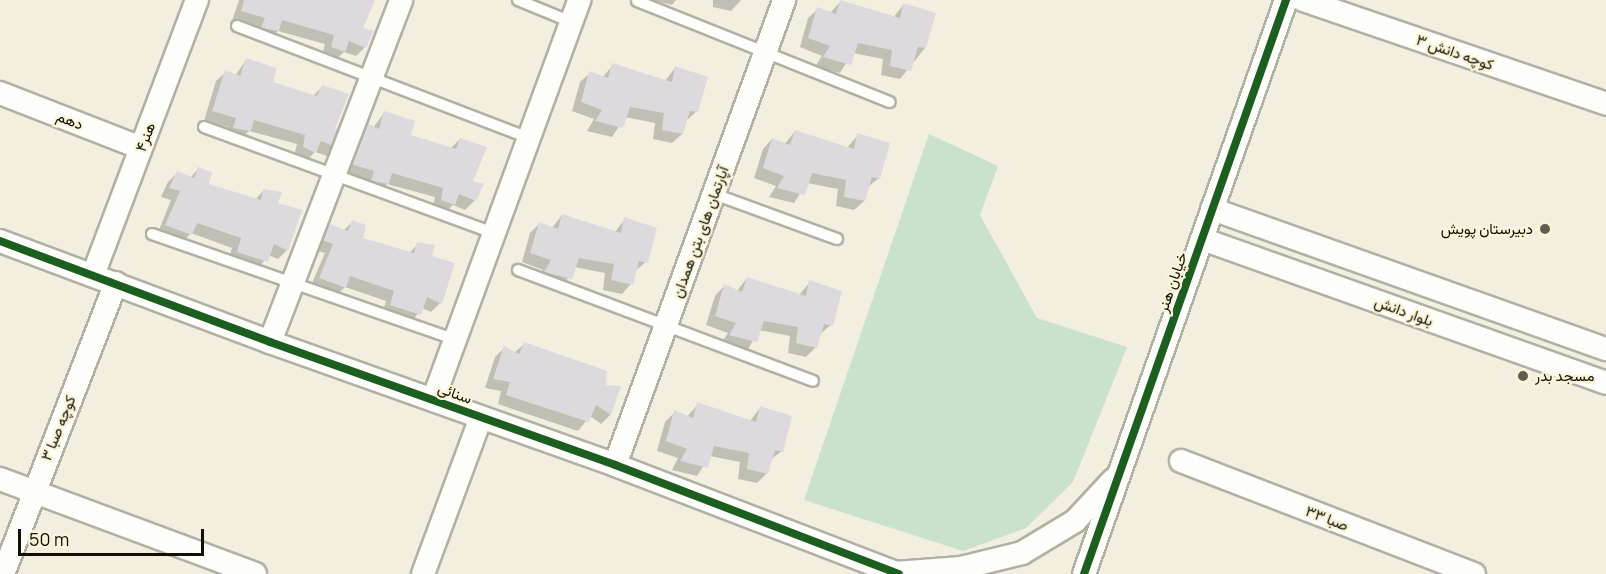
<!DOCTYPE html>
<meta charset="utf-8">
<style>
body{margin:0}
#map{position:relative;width:1606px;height:574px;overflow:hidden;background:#f2efe0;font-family:Manrope,Vazirmatn,sans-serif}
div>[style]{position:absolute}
.green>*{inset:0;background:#cae1cb}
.shadow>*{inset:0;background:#0003}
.building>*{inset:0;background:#ddd9dd}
.roads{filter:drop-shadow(2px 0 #b2afa4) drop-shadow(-2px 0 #b2afa4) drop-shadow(0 2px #b2afa4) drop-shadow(0 -2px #b2afa4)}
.lane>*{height:10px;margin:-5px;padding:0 5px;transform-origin:5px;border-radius:5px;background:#fdfdfa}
.street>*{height:22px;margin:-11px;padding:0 11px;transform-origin:11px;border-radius:11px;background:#fdfdfa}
.cycleway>*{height:8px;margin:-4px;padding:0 4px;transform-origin:4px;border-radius:4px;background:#1b5e20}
.dots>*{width:16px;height:16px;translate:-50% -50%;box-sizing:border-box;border:3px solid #faf4d8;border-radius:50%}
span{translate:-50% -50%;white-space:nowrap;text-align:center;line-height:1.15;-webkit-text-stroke:4.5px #faf4d8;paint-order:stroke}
.street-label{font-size:15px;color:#110f06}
.poi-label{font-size:15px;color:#110f06}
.right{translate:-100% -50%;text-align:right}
.left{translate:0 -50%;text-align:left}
.scale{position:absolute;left:18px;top:529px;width:186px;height:27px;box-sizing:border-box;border:3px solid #110f06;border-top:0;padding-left:8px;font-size:18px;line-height:21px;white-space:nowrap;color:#110f06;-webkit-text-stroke:4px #faf4d8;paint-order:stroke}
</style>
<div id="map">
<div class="green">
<div style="clip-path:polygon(929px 134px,998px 166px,980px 215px,1037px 318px,1127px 347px,1073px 482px,1026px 528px,963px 551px,804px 500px)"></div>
</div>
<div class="shadow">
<div style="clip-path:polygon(239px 0,373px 0,361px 29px,365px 47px,356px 56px,344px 52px,334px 61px,322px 56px,325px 44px,278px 31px,269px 40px,253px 38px,256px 27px,232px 21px)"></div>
<div style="clip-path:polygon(652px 0,676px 0,672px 5px)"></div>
<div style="clip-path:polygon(713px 0,741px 0,731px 11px,713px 7px)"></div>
<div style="clip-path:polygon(841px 1px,893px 18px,903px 5px,925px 48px,900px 79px,881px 75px,883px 59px,853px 53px,840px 73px,815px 67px,822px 56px,800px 47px,808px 18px,818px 9px,830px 13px)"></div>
<div style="clip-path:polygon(246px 60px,271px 83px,313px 96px,322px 87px,337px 147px,327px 156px,315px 152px,306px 161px,294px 156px,297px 144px,249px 131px,240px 140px,224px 137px,228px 127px,204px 121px,216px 81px,226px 72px,235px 76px)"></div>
<div style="clip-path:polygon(613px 65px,665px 81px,675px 68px,697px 111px,686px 121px,682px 134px,672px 143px,653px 139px,655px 123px,625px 117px,612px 137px,587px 131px,594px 119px,572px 111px,580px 82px,590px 73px,602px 78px)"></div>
<div style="clip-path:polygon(384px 113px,409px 136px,450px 149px,460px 139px,475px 200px,465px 210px,453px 205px,444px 214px,432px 209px,435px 197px,387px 184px,378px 193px,363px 190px,366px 180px,342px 174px,355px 134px,373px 128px)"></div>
<div style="clip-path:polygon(795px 131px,847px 148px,858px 135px,879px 178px,868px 187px,864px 201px,854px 210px,836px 206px,838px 189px,807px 183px,794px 203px,769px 197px,776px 186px,754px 178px,763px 149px,772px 139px,785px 144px)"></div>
<div style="clip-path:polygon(198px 169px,208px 185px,255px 200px,264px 190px,276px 204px,287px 250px,278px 259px,268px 255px,257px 271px,228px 261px,232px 248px,191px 233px,182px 243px,157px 235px,171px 200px,161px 197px,168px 182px,177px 173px,190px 178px)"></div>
<div style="clip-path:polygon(562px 215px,615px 232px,625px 219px,646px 262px,635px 271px,631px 284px,622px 294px,603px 290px,605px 273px,574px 267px,562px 288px,536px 281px,543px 270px,522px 262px,530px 233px,539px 224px,552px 228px)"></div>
<div style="clip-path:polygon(352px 222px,361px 239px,409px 253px,418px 244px,430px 257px,440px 303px,431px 312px,422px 308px,410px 324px,382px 314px,386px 301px,345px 287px,335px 296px,310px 288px,325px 253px,314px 250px,321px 235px,331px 226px,343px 231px)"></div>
<div style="clip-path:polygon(747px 278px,799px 295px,810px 282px,831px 325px,820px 334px,816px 347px,806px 357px,788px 353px,790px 336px,759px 330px,747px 351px,721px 344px,728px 333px,706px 325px,715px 296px,724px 286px,737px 291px)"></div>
<div style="clip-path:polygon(524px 344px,604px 387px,619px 388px,610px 415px,601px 424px,590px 416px,578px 431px,498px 404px,501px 391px,485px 388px,495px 357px,504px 348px,514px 353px)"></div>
<div style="clip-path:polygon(698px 404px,750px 421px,760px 408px,782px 451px,770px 460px,767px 473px,757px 483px,738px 479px,740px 462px,710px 456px,697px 476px,672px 470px,678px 458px,657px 451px,665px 422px,675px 412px,687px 417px)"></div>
</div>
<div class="building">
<div style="clip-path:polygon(244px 0,375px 0,363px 28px,374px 31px,366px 48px,349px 41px,345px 52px,331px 47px,334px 35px,282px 20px,279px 31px,261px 28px,265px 18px,241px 11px)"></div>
<div style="clip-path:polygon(840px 0,900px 18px,903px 3px,936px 13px,926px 48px,918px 47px,911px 71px,890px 66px,892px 50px,858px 43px,851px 65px,823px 57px,830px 46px,808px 38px,817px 7px,836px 14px)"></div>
<div style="clip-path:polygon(246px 58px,277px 68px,273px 82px,317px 96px,322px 85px,349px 94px,335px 128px,346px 131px,338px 148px,321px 141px,316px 153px,303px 147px,305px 135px,254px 120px,251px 131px,233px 128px,236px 118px,212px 111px,225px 70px,240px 76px)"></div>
<div style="clip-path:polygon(612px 63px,672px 82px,675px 66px,708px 77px,698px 112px,690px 111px,683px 134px,662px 130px,664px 113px,630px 107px,623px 128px,595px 121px,602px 110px,581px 102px,589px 71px,608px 78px)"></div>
<div style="clip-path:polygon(384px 111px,415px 121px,411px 135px,456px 149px,460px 138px,487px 147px,473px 181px,484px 184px,476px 201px,459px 194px,455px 205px,441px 200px,443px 188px,392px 173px,389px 184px,371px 181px,374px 171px,351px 164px,364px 122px,379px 129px)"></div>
<div style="clip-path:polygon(795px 130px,854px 149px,857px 133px,890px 143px,880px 179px,872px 177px,865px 201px,844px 197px,846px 180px,812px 173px,805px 195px,777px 188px,784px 176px,763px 168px,772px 138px,790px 145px)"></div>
<div style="clip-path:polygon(198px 167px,212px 172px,209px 184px,261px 200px,263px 189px,282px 192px,278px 203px,302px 210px,288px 251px,274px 244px,268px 262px,237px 252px,241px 238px,197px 223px,192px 235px,165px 225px,180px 191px,169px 188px,177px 171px,194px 178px)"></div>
<div style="clip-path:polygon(562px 214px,621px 233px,624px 217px,657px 228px,648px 263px,639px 261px,633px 285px,611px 280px,614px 264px,579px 258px,572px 279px,544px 272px,551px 260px,530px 253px,539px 222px,558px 229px)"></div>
<div style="clip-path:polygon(352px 220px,366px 225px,363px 238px,414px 253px,417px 242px,435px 245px,432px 256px,455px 263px,442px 304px,427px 297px,421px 315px,390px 305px,394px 291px,350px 276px,346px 288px,319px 278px,333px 244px,322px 240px,330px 224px,348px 231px)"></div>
<div style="clip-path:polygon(747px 277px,806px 296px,809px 280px,842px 291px,833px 326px,824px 324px,817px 348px,796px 343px,798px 327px,764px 321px,757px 342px,729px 335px,736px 323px,715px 316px,724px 284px,742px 292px)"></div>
<div style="clip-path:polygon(524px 342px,607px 371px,606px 385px,621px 386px,611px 415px,596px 405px,589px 422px,506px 395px,510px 382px,493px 379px,504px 346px,519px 354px)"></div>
<div style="clip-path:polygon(697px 402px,756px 422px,760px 406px,792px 416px,783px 452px,775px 450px,768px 474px,747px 469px,749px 453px,714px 446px,708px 468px,680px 461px,687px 449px,666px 441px,674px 410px,693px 418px)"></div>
</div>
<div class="roads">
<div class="lane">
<div style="left:518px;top:0;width:57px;rotate:22.5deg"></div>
<div style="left:637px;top:1px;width:272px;rotate:21.8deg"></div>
<div style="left:237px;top:26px;width:313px;rotate:21deg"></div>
<div style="left:204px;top:127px;width:309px;rotate:20.1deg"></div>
<div style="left:714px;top:194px;width:131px;rotate:20.1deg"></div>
<div style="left:152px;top:234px;width:322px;rotate:19.2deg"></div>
<div style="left:518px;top:270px;width:315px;rotate:20.6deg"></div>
</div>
<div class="street">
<div style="left:1303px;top:0;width:320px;rotate:18.9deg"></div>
<div style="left:0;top:93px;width:151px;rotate:21.3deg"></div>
<div style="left:1212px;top:209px;width:418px;rotate:19.6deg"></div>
<div style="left:1202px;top:239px;width:429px;rotate:19.6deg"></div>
<div style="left:0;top:241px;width:288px;rotate:20.5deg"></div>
<div style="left:270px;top:342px;width:366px;rotate:19.6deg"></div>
<div style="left:615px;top:465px;width:304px;rotate:21deg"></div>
<div style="left:93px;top:275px;width:294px;rotate:-69.3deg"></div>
<div style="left:270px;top:342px;width:366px;rotate:-69deg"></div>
<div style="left:433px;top:400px;width:426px;rotate:-69.9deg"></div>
<div style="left:1181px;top:461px;width:314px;rotate:21.1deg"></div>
<div style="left:615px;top:465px;width:495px;rotate:-70deg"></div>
<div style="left:0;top:479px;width:272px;rotate:20.4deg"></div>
<div style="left:895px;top:573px;width:66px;rotate:-4.3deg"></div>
<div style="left:961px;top:568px;width:63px;rotate:-13.8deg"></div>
<div style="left:1022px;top:553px;width:62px;rotate:-31.1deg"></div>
<div style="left:1075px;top:521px;width:56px;rotate:-47.2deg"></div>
<div style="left:3px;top:574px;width:312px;rotate:-68.8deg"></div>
<div style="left:423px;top:574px;width:167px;rotate:-69.7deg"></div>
<div style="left:1084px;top:574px;width:609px;rotate:-70.61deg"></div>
</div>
</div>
<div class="cycleway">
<div style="left:0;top:241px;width:288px;rotate:20.5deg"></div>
<div style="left:270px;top:342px;width:366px;rotate:19.6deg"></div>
<div style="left:615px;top:465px;width:304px;rotate:21deg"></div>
<div style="left:1084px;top:574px;width:609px;rotate:-70.61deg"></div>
</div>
<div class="dots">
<div style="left:1545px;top:229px;background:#605d52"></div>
<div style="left:1523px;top:376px;background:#605d52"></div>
</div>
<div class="street-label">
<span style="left:1455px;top:52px;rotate:19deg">کوچه دانش ۳</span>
<span style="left:70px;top:120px;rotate:22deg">دهم</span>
<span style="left:145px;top:137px;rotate:-69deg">هنر۴</span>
<span style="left:700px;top:232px;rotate:-70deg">آپارتمان های بتن همدان</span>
<span style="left:1172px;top:282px;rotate:-71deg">خیابان هنر</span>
<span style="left:1404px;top:311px;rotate:20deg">بلوار دانش</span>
<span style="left:455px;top:393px;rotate:20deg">سنائی</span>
<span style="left:58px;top:428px;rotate:-68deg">کوچه صبا ۳</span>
<span style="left:1327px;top:518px;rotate:21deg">۳۳ صبا</span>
</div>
<div class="poi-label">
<span class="right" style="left:1533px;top:229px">دبیرستان پویش</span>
<span class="left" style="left:1535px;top:376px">مسجد بدر</span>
</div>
<div class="scale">50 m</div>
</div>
